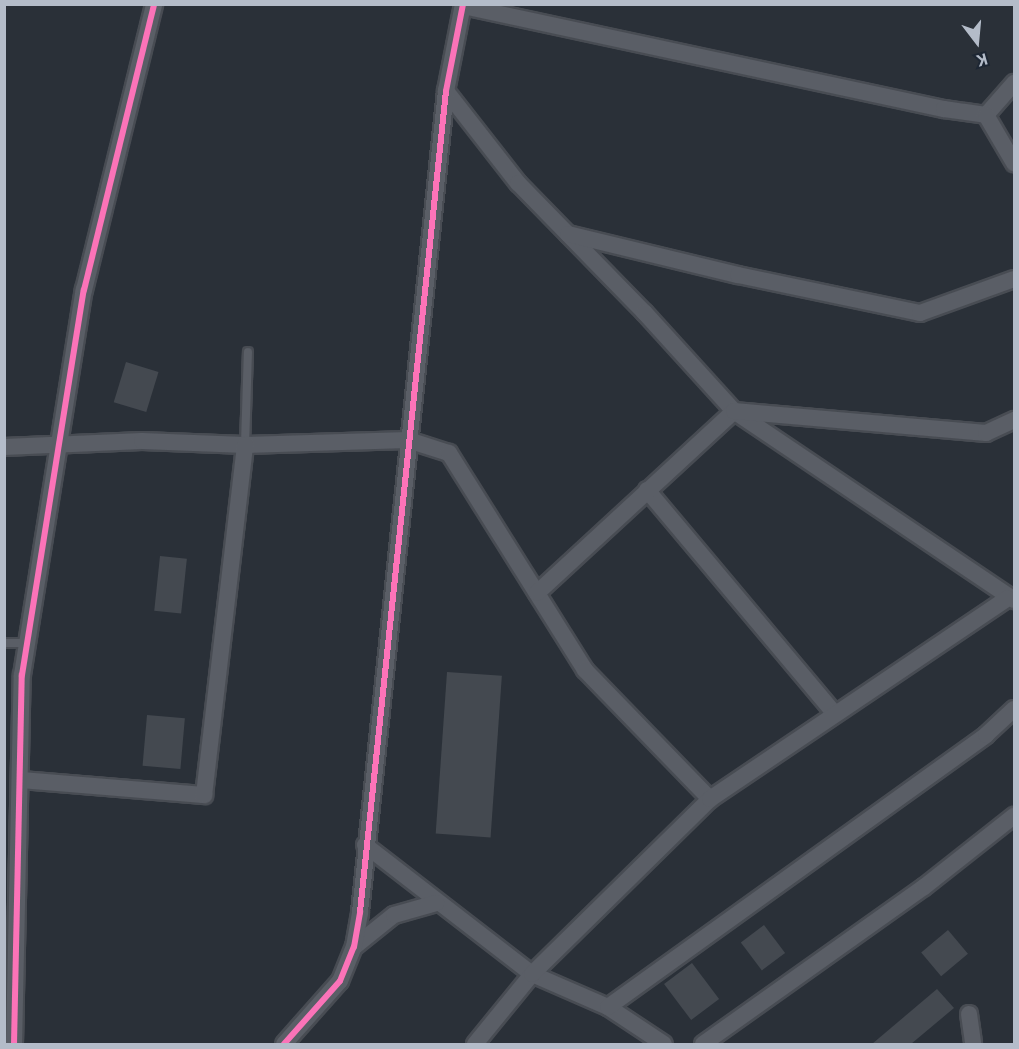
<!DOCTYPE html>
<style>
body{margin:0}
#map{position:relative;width:1019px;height:1049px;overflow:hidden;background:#2a3038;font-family:Roboto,sans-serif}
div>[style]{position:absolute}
.building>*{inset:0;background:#444950;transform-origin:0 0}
.roads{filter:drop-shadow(2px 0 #484c53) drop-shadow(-2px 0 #484c53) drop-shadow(0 2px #484c53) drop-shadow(0 -2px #484c53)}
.service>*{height:8px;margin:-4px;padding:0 4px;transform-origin:4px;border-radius:4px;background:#5a5e66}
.minor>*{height:16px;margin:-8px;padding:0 8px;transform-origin:8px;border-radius:8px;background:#5a5e66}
.cycleway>*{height:6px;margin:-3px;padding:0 3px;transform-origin:3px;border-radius:3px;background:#fb73b8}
span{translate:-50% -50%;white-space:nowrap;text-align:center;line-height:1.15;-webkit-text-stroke:4.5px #1d2633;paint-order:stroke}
.frame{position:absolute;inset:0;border:6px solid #b4bcc9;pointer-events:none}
.north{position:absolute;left:947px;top:12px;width:60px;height:60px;-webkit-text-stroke:4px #1d2633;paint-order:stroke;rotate:164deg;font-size:16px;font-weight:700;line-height:24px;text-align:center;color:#b4bcc9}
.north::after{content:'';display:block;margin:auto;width:21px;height:27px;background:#b4bcc9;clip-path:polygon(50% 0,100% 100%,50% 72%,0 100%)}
</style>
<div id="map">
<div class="building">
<div style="left:126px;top:362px;width:34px;height:42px;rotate:17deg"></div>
<div style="left:160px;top:556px;width:27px;height:55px;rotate:6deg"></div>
<div style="left:447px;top:672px;width:55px;height:162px;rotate:4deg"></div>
<div style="left:147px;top:715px;width:38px;height:51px;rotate:5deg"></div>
<div style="left:764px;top:925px;width:35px;height:29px;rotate:53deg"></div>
<div style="left:948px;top:930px;width:31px;height:35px;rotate:50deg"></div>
<div style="left:692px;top:963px;width:45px;height:35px;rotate:53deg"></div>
<div style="clip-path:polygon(937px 989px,954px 1008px,911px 1044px,872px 1044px)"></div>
</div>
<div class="roads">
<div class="service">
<div style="left:245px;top:445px;width:93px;rotate:-88.2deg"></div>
<div style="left:4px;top:643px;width:23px"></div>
</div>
<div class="minor">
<div style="left:463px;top:6px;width:492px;rotate:12.1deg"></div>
<div style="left:944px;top:109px;width:42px;rotate:8.1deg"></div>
<div style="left:986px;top:115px;width:43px;rotate:-48.8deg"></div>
<div style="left:446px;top:91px;width:117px;rotate:52deg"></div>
<div style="left:518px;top:183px;width:182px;rotate:45.7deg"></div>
<div style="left:645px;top:313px;width:132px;rotate:47.8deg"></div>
<div style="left:734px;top:411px;width:338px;rotate:34deg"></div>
<div style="left:986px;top:115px;width:56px;rotate:59.7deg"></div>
<div style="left:568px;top:234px;width:175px;rotate:13.6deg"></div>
<div style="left:738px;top:275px;width:186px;rotate:11.8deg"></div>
<div style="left:920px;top:313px;width:100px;rotate:-19.9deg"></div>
<div style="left:4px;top:447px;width:138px;rotate:-2.5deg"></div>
<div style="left:142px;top:441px;width:103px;rotate:2.2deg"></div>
<div style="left:245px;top:445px;width:163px;rotate:-1.8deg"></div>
<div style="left:408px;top:440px;width:43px;rotate:17.6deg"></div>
<div style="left:449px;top:453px;width:256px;rotate:57.9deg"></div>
<div style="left:585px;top:670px;width:180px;rotate:45.9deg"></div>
<div style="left:647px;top:490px;width:292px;rotate:50deg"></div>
<div style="left:537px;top:593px;width:268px;rotate:-42.7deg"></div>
<div style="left:734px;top:411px;width:253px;rotate:5deg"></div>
<div style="left:986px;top:433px;width:31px;rotate:-25deg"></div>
<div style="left:20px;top:780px;width:185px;rotate:4.7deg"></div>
<div style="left:204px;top:795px;width:352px;rotate:-83.3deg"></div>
<div style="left:365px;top:845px;width:211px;rotate:37.7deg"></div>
<div style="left:532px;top:974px;width:83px;rotate:23.5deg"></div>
<div style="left:608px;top:1007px;width:67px;rotate:33.5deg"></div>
<div style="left:354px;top:947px;width:51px;rotate:-38.7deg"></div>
<div style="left:394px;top:915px;width:44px;rotate:-15.9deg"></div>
<div style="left:608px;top:1007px;width:466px;rotate:-35.7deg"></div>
<div style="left:986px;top:735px;width:38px;rotate:-43deg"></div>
<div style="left:969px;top:1014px;width:30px;rotate:82deg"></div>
<div style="left:14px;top:1044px;width:369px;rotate:-88.8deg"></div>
<div style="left:22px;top:675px;width:390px;rotate:-80.9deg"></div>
<div style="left:84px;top:290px;width:294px;rotate:-76.2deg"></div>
<div style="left:284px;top:1044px;width:84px;rotate:-48.4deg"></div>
<div style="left:340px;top:981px;width:37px;rotate:-68deg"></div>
<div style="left:354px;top:947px;width:36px;rotate:-80deg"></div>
<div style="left:360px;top:912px;width:825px;rotate:-84.02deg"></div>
<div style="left:446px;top:91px;width:89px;rotate:-78.9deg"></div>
<div style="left:475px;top:1044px;width:90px;rotate:-50.8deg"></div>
<div style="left:532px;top:974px;width:250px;rotate:-44.5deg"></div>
<div style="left:710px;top:799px;width:359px;rotate:-34deg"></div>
<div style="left:703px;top:1044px;width:271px;rotate:-35.4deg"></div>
<div style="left:924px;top:887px;width:115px;rotate:-38.3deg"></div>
</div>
</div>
<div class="cycleway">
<div style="left:14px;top:1044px;width:369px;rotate:-88.8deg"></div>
<div style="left:22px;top:675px;width:390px;rotate:-80.9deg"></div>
<div style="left:84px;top:290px;width:294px;rotate:-76.2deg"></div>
<div style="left:284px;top:1044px;width:84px;rotate:-48.4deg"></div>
<div style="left:340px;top:981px;width:37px;rotate:-68deg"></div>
<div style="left:354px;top:947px;width:36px;rotate:-80deg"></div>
<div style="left:360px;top:912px;width:825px;rotate:-84.02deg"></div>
<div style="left:446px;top:91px;width:89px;rotate:-78.9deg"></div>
</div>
<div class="frame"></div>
<div class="north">K</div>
</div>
